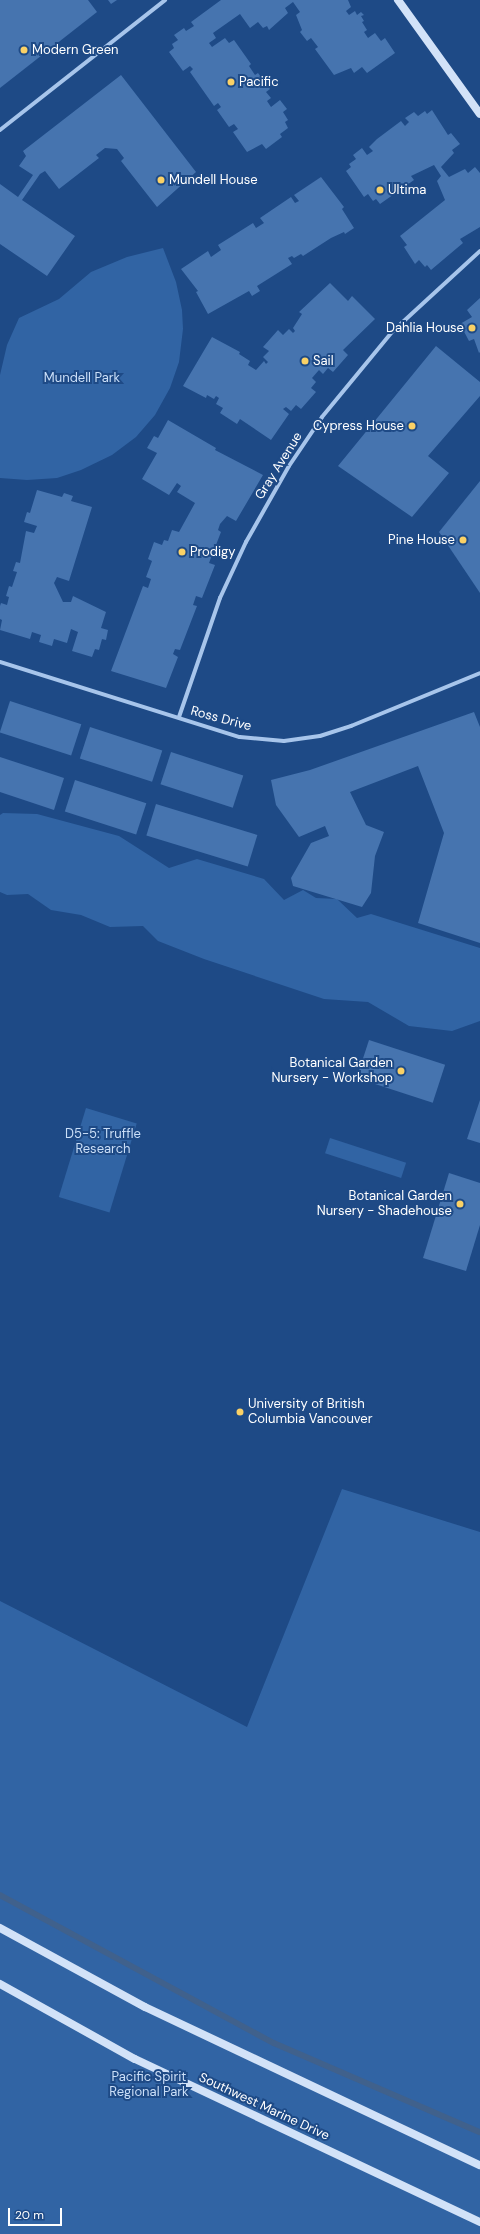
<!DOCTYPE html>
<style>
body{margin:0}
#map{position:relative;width:480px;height:2234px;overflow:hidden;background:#1e4a86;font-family:"DM Sans",sans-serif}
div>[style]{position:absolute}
.green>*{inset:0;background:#3164a4;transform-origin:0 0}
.stream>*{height:5.5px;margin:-2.75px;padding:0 2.75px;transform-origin:2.75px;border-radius:2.75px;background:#40618c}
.building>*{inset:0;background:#4674af;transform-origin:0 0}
.street>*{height:4px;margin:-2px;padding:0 2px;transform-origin:2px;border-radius:2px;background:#a7c5eb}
.secondary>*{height:8px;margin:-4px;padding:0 4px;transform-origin:4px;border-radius:4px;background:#d2e2f8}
.dots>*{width:11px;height:11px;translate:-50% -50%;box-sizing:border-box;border:2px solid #1e4a86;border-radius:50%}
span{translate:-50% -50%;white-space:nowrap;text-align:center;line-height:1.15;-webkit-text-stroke:4px #1e4a86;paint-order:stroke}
.poi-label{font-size:13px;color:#fff}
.left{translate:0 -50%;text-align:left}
.right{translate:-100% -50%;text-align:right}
.park-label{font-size:13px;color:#cbdff8}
.street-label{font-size:13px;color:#fff}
.scale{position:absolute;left:8px;top:2208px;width:54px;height:18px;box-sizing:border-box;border:2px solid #fff;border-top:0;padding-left:5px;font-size:12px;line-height:14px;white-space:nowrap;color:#fff;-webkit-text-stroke:3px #1e4a86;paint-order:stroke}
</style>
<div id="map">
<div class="green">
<div style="clip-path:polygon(163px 248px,176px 282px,182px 310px,183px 329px,179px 362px,170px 388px,155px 415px,136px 437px,112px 455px,81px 470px,57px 478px,27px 480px,0 478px,0 375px,7px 345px,19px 318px,59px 299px,91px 272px,127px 257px)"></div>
<div style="clip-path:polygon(3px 813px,37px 814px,119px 836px,169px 868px,197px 859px,264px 879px,284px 900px,303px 890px,316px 898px,337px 899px,357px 918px,371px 914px,480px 948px,480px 1021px,452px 1031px,409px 1026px,368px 1002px,324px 999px,204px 959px,158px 941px,143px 926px,110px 927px,81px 915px,51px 910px,28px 894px,7px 895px,0 892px,0 815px)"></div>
<div style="left:86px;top:1108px;width:53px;height:93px;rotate:17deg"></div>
<div style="left:330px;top:1138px;width:80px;height:16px;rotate:18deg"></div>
<div style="clip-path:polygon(342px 1489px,480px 1532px,480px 2234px,0 2234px,0 1601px,247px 1727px)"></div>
</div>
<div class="stream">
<div style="left:0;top:1895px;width:311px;rotate:28.4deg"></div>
<div style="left:274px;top:2043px;width:224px;rotate:23.4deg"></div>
</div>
<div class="building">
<div style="clip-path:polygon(0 0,88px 0,97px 12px,0 88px)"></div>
<div style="clip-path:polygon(108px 0,117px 0,111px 4px)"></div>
<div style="clip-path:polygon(221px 0,348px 0,351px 7px,346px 11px,349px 15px,355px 11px,357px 15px,361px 12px,364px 15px,361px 16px,364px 21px,362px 22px,367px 30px,364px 32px,368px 38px,375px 33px,381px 41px,385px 38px,395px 53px,367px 73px,362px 67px,354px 73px,351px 68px,334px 75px,315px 49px,318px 47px,311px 38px,307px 41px,300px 32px,302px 30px,296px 15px,300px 12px,293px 2px,285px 8px,288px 13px,269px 30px,267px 26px,263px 28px,258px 22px,250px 28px,240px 14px,213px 33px,216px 38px,209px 43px,212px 47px,225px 38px,229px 43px,234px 40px,251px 64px,249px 66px,255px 75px,258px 73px,270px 89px,266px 92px,271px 98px,267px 101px,271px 107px,280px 100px,287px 109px,283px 112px,288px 120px,285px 122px,288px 128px,280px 134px,282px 137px,266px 149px,262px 144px,247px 152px,233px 132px,238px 129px,234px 124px,229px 127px,217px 110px,221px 107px,218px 103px,214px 106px,190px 72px,193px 69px,190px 66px,183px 71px,169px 52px,174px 48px,172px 44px,178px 40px,174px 35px,184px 28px,186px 31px,194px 26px,191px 22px)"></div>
<div style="clip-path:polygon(121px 75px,196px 172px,157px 207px,121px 161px,124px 158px,117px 149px,105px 148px,96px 155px,99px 158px,59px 189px,45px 171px,40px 174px,22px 200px,75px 236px,47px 276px,0 244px,0 184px,18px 197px,33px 175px,19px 166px,26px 156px,23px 151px)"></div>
<div style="clip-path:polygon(432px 110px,448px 135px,451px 133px,460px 144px,452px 150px,454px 153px,441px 167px,449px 177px,465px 169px,468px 173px,475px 167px,480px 173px,480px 227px,460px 239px,463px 243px,431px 270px,427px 265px,425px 267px,419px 260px,415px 264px,404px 247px,407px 245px,400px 236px,445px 200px,437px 181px,441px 176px,434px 165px,411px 176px,414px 180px,380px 204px,376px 199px,373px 201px,368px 194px,364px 197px,346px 171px,351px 167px,349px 164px,356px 159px,353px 155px,362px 148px,367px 155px,373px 151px,369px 147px,377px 139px,401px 121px,405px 126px,409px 122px,405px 118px,414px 112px,418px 116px,425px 111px,427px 114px)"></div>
<div style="clip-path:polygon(321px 177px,344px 207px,342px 209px,354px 228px,345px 234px,344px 232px,331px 238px,303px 256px,301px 254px,294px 258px,292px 256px,288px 258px,292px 264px,257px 286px,260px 291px,252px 296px,249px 291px,208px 314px,196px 292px,198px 291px,181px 269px,208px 251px,211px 257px,221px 250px,218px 245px,253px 223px,256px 228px,264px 223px,260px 218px,291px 197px,295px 203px,299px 201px,294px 195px)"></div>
<div style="clip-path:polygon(330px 283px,348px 301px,352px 296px,375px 319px,343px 350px,348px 355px,333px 372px,328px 368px,323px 374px,319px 370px,312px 378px,316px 382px,311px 388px,316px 392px,301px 409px,296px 405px,291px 411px,286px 407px,283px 409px,289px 414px,271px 440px,240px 419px,237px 424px,220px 413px,223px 408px,216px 404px,219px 398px,216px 396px,214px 399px,207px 395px,206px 398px,183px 386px,212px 337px,240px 352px,239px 354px,250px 361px,248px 365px,256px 370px,264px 361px,266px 364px,268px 362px,263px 357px,269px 351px,263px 347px,278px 330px,283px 335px,289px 329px,293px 333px,295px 331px,293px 328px,302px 314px,299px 312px)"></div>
<div style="clip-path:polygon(480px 298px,480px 352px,479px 353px,474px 339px,469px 341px,460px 324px,472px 317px,467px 310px)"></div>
<div style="clip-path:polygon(436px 346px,480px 382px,480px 396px,428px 456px,449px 473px,412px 517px,338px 466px)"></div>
<div style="clip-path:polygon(168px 420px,216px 448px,215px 450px,263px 475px,236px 521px,227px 516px,220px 524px,218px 530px,221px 532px,209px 563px,215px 565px,202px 598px,196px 596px,193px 605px,197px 606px,180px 650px,175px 649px,173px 654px,178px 657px,166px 688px,111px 671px,143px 586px,148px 588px,151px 579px,146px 577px,152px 561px,148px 559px,154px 542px,162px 545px,164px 540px,168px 541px,172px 530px,179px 532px,195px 503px,177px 492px,181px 486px,177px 483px,169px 495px,142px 479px,157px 453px,147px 448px,154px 436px,158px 438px)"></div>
<div style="clip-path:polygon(480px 481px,480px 593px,439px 532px)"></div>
<div style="clip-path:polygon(37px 490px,62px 497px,64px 493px,73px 496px,71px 501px,92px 507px,69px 581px,57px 577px,54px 583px,63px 602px,71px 602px,73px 596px,106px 612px,101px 628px,108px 630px,106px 640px,102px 639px,99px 650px,95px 649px,92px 657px,72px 651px,78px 632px,71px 629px,67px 643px,54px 639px,52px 646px,39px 642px,41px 635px,32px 632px,30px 639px,0 630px,2px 620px,0 619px,0 606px,1px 603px,7px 605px,9px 597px,6px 596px,9px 586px,12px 587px,17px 572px,13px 571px,16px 562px,20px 563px,26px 531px,34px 533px,37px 526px,24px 522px,27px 512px,30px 513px)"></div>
<div style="left:10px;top:701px;width:75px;height:33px;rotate:18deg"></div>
<div style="clip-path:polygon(474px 712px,480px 727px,480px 943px,418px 923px,444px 833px,418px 766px,350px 792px,366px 825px,384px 832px,375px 856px,371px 893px,362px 907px,293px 886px,291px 878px,311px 843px,329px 836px,325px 826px,299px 837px,276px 805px,271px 780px,310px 770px)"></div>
<div style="left:90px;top:727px;width:76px;height:33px;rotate:18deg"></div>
<div style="left:171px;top:752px;width:76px;height:34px;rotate:18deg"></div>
<div style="clip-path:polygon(0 757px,64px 778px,54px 810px,0 792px)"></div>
<div style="left:75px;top:780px;width:75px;height:33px;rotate:18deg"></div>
<div style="left:156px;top:804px;width:106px;height:33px;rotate:17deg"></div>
<div style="left:369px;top:1040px;width:80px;height:40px;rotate:18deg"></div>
<div style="clip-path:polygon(480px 1100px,480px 1143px,467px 1139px)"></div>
<div style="clip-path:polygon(449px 1173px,480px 1183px,480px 1225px,466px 1271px,423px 1258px)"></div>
</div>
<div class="street">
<div style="left:0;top:130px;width:210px;rotate:-38.2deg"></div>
<div style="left:0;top:662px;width:251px;rotate:17.4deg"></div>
<div style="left:240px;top:737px;width:44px;rotate:5.2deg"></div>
<div style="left:284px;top:741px;width:36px;rotate:-8deg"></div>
<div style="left:320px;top:736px;width:33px;rotate:-18deg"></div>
<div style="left:351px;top:726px;width:139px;rotate:-22.3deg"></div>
<div style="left:179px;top:717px;width:126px;rotate:-71deg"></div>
<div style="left:220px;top:598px;width:62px;rotate:-65.1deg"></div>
<div style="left:246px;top:542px;width:87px;rotate:-60.5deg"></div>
<div style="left:289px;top:466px;width:59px;rotate:-56deg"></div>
<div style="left:322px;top:417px;width:112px;rotate:-50.5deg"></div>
<div style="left:393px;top:331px;width:118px;rotate:-42.6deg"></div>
</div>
<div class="secondary">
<div style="left:398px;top:0;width:140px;rotate:54.3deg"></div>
<div style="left:0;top:1928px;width:165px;rotate:28.6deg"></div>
<div style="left:145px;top:2007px;width:370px;rotate:25.3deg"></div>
<div style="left:0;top:1984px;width:154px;rotate:29.1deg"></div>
<div style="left:135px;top:2059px;width:382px;rotate:25.3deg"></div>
</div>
<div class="dots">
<div style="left:24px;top:50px;background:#fad166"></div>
<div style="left:231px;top:82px;background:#fad166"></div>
<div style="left:161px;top:180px;background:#fad166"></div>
<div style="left:380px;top:190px;background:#fad166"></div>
<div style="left:472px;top:328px;background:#fad166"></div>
<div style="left:305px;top:361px;background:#fad166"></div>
<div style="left:412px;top:426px;background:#fad166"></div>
<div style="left:463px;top:540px;background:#fad166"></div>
<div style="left:182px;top:552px;background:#fad166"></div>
<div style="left:401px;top:1071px;background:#fad166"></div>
<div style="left:460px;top:1204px;background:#fad166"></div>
<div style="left:240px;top:1412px;background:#fad166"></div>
</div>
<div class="poi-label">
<span class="left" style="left:32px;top:50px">Modern Green</span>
<span class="left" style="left:239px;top:82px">Pacific</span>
<span class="left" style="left:169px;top:180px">Mundell House</span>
<span class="left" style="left:388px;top:190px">Ultima</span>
<span class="right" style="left:464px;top:328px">Dahlia House</span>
<span class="left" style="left:313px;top:361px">Sail</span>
<span class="right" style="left:404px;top:426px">Cypress House</span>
<span class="right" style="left:455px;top:540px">Pine House</span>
<span class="left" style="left:190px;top:552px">Prodigy</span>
<span class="right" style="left:393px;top:1071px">Botanical Garden<br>Nursery - Workshop</span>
<span class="right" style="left:452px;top:1204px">Botanical Garden<br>Nursery - Shadehouse</span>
<span class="left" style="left:248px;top:1412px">University of British<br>Columbia Vancouver</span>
</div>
<div class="park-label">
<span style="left:82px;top:378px">Mundell Park</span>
<span style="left:103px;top:1142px">D5-5: Truffle<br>Research</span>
<span style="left:149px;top:2085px">Pacific Spirit<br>Regional Park</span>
</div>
<div class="street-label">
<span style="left:279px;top:466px;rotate:-58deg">Gray Avenue</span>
<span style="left:221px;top:719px;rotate:15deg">Ross Drive</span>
<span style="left:264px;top:2107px;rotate:25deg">Southwest Marine Drive</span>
</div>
<div class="scale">20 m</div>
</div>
